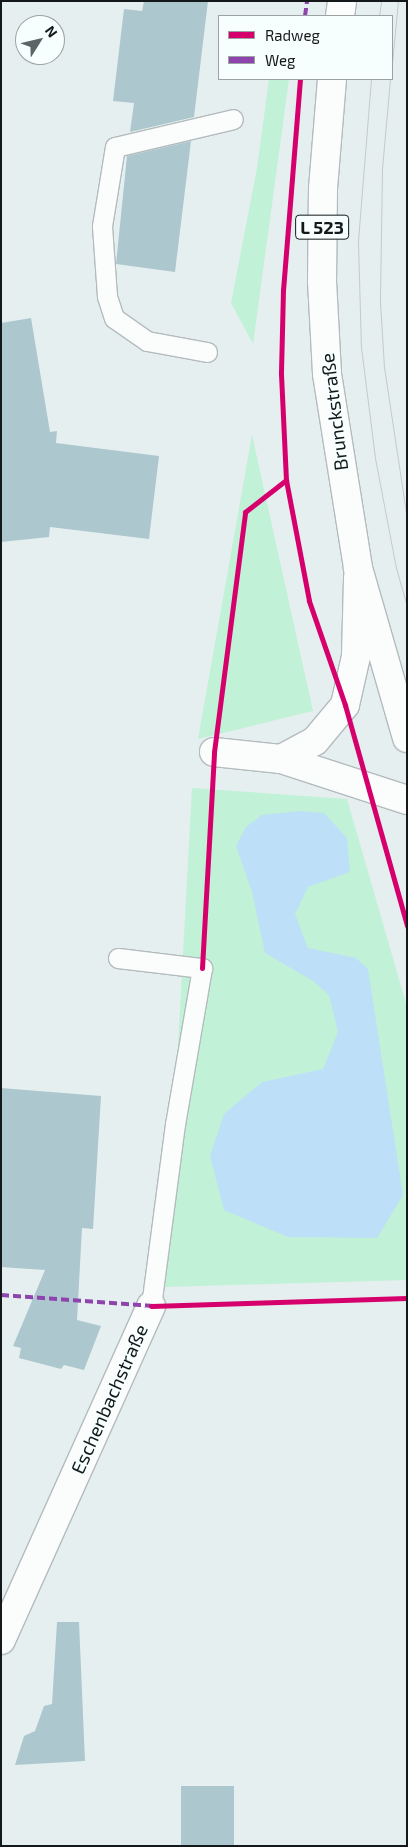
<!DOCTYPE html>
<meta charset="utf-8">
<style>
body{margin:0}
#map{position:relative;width:408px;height:1847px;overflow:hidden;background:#e5eff0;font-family:"Exo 2",sans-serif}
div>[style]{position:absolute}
.green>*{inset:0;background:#c1f1d6}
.water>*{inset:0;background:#bedff8}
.building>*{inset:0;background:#adc7ce;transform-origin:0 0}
.roads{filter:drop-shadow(1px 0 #b4bbbc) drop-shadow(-1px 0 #b4bbbc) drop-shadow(0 1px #b4bbbc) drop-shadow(0 -1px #b4bbbc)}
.service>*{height:19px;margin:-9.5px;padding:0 9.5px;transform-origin:9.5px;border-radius:9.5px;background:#fbfdfd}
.minor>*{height:28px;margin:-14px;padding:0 14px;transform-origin:14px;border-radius:14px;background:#fbfdfd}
.primary>*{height:28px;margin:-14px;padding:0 14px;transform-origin:14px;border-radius:14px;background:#fbfdfd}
.tram>*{height:1px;margin:-0.5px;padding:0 0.5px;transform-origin:0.5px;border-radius:0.5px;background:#c6c9c9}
.quiet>*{height:4px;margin-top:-2px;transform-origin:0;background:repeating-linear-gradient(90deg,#8e44ad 0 8px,transparent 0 12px)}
.cycleway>*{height:5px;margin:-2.5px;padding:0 2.5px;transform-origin:2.5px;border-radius:2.5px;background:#d6006c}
span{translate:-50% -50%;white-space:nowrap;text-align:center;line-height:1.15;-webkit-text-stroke:4px #f7fefe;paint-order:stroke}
.shield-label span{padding:1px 4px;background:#f7fefe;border:1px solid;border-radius:4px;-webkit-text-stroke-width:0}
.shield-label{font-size:18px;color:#13191a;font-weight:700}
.street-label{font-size:19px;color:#13191a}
.frame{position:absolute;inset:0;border:2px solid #13191a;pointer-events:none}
.legend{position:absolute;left:218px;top:15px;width:175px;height:65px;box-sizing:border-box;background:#f7fefe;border:1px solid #9ca2a3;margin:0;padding:6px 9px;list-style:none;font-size:15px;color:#13191a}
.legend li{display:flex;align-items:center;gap:10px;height:25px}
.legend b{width:25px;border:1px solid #9ca2a3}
.north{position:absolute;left:15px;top:15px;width:50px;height:50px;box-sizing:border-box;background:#f7fefe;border:1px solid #9ca2a3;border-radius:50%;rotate:54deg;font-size:14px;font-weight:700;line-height:20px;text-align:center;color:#13191a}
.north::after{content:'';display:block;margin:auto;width:18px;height:22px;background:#5c6465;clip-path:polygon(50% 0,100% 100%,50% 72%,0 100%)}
</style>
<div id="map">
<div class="green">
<div style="clip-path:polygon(269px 79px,289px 79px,253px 344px,231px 303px,257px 168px)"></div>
<div style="clip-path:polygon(252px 435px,313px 711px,198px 739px)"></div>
<div style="clip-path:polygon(192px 788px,347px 799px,407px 1007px,407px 1280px,165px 1287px)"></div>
</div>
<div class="water">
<div style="clip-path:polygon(299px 811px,324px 813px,347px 838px,350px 872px,308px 887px,295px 914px,308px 948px,356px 958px,368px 969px,403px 1195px,377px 1238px,288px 1237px,224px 1210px,210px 1156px,224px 1114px,262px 1082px,323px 1069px,338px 1032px,329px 995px,313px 981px,265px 953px,252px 892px,236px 846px,246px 827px,262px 815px)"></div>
</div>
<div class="building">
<div style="clip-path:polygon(144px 1px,208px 1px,194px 117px,130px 132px,134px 103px,113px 101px,124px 9px,142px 11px)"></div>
<div style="clip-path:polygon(191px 141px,175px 272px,116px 264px,127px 156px)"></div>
<div style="clip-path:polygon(31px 318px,50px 432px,57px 431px,56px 443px,159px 456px,149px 539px,50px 527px,49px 537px,1px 542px,1px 323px)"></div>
<div style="clip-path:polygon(1px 1088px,101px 1096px,93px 1229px,82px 1228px,77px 1320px,101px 1326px,84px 1370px,64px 1365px,61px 1369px,19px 1358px,21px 1348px,13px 1346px,45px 1270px,1px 1267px)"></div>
<div style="clip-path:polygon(57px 1622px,79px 1622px,85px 1761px,15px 1765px,24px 1736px,35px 1731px,44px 1706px,52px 1704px)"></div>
<div style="left:234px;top:1786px;width:60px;height:53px;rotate:90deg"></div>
</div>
<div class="roads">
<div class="service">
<div style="left:207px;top:352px;width:61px;rotate:-169.6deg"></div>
<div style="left:147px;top:341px;width:40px;rotate:-145.1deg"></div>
<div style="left:114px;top:318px;width:23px;rotate:-108deg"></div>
<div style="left:107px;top:296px;width:70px;rotate:-94.1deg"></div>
<div style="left:102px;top:226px;width:80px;rotate:-80.7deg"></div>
<div style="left:115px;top:147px;width:121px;rotate:-13.3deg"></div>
<div style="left:118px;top:958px;width:85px;rotate:6.8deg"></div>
<div style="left:202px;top:968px;width:158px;rotate:99.8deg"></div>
<div style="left:175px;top:1124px;width:184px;rotate:97.5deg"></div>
</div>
<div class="minor">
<div style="left:214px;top:752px;width:67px;rotate:6deg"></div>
<div style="left:281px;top:759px;width:133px;rotate:18deg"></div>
<div style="left:281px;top:759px;width:38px;rotate:-28deg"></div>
<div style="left:315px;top:741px;width:47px;rotate:-50.2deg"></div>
<div style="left:345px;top:705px;width:50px;rotate:-77.3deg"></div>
<div style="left:356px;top:656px;width:79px;rotate:-88.5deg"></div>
<div style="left:1px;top:1640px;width:366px;rotate:-65.8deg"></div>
</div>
<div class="primary">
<div style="left:340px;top:16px;width:15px;rotate:-82deg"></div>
<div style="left:332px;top:79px;width:109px;rotate:94.7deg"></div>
<div style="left:323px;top:188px;width:93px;rotate:90.6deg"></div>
<div style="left:322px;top:281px;width:93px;rotate:86.9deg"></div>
<div style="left:327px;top:374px;width:196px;rotate:80.9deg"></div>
<div style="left:358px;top:568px;width:177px;rotate:73.9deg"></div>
</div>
</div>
<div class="tram">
<div style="left:379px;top:16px;width:15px;rotate:-82deg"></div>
<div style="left:392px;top:63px;width:62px;rotate:-84.5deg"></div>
<div style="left:371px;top:79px;width:164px;rotate:94.6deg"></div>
<div style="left:358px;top:242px;width:105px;rotate:88.4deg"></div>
<div style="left:361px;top:347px;width:112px;rotate:82.8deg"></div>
<div style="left:375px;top:458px;width:112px;rotate:79.2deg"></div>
<div style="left:396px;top:568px;width:40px;rotate:74deg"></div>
<div style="left:390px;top:79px;width:90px;rotate:95.1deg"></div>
<div style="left:382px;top:169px;width:133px;rotate:90.9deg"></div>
<div style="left:380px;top:302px;width:65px;rotate:86.5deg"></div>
<div style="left:384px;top:367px;width:154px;rotate:81.4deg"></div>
</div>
<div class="quiet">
<div style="left:305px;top:16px;width:15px;rotate:-82deg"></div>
<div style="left:1px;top:1295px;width:153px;rotate:4.1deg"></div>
</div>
<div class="cycleway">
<div style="left:300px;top:79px;width:212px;rotate:94.6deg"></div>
<div style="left:283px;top:290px;width:84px;rotate:91.4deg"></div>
<div style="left:281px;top:374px;width:106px;rotate:87.3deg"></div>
<div style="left:286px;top:480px;width:123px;rotate:79.2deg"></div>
<div style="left:309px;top:601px;width:110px;rotate:70.9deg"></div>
<div style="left:345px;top:705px;width:229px;rotate:74.3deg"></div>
<div style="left:202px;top:968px;width:216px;rotate:-86.8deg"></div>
<div style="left:214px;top:752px;width:242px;rotate:-82.6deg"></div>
<div style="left:245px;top:512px;width:52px;rotate:-38deg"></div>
<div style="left:151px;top:1306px;width:256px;rotate:-1.8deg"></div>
</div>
<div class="shield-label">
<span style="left:322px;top:227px">L 523</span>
</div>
<div class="street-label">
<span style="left:334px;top:412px;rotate:-97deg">Brunckstraße</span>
<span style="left:109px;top:1399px;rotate:-66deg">Eschenbachstraße</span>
</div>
<div class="frame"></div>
<ul class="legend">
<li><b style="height:6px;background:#d6006c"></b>Radweg</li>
<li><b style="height:6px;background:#8e44ad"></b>Weg</li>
</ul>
<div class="north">N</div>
</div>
